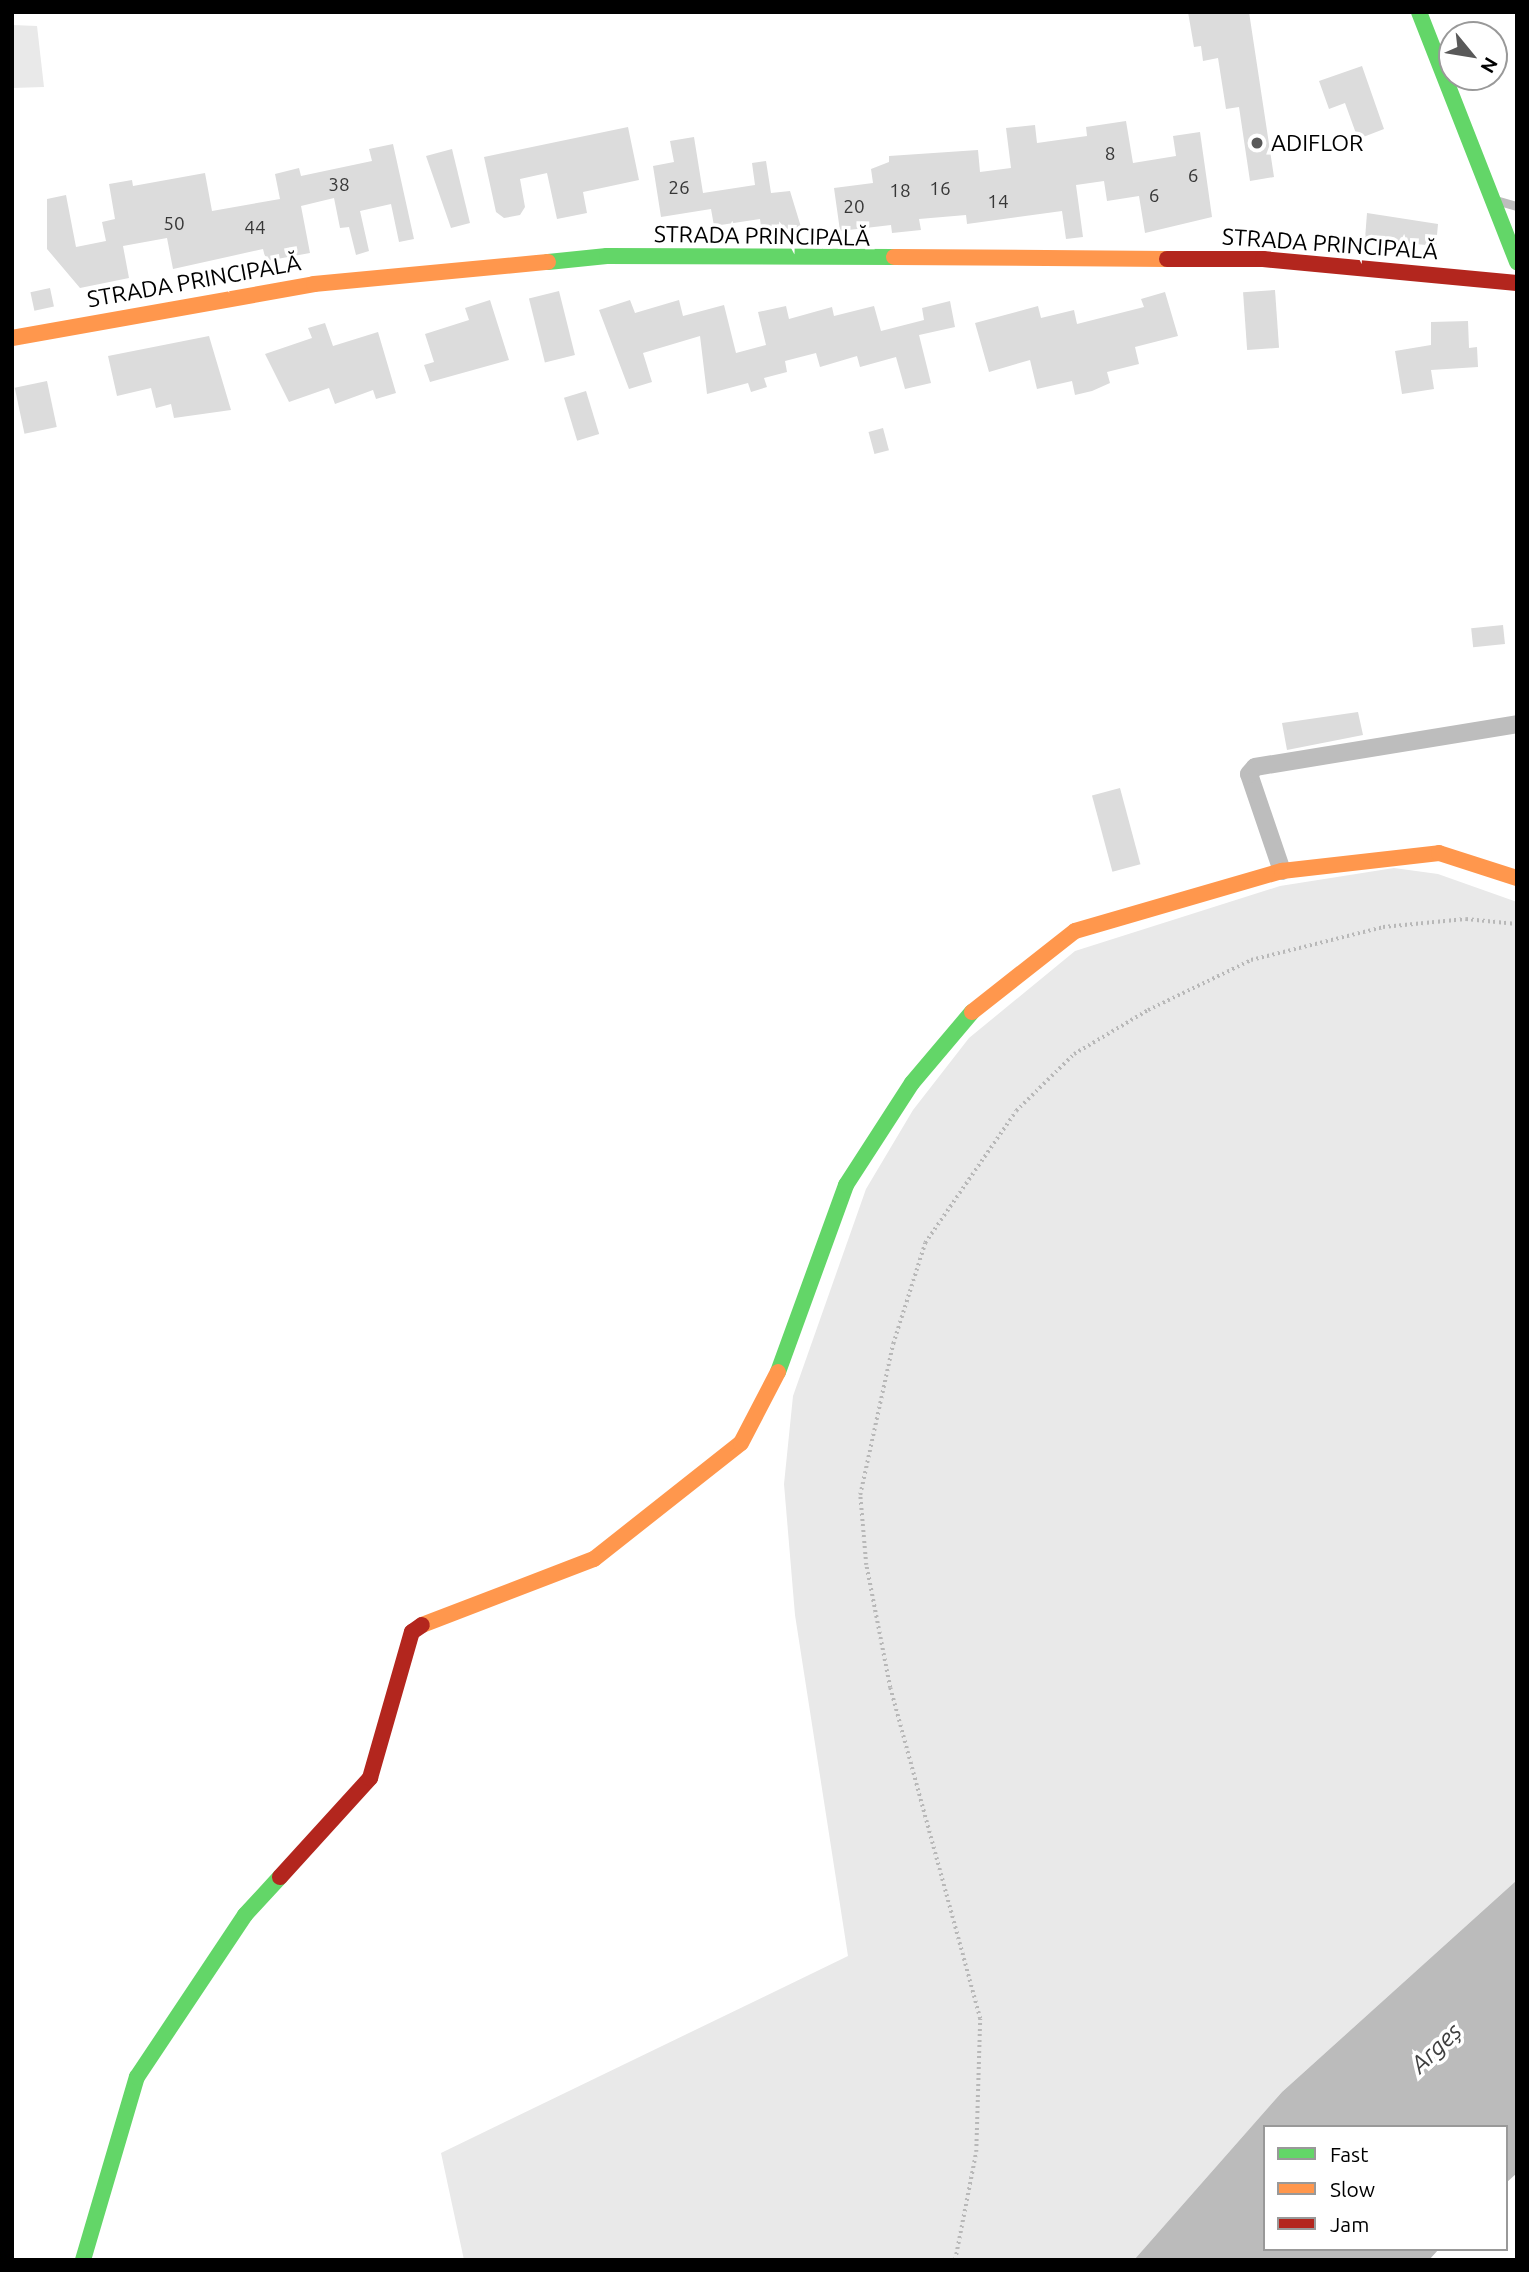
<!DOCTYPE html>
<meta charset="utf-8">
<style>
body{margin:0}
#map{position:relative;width:1529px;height:2272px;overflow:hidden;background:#fff;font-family:Ubuntu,sans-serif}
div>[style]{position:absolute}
.green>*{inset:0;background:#e9e9e9}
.water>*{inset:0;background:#bbb}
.building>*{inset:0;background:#dcdcdc;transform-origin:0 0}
.path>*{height:3.5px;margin-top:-1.75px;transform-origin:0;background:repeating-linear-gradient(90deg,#b8b8b8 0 2px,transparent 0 5.5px)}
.lane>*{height:9px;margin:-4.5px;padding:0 4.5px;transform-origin:4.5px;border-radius:4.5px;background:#bdbdbd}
.street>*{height:18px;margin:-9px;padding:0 9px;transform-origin:9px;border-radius:9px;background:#bdbdbd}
.fast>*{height:16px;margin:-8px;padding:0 8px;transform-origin:8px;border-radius:8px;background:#63d668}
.slow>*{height:16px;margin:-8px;padding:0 8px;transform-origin:8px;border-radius:8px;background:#ff974d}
.jam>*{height:16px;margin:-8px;padding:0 8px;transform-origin:8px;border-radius:8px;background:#b3261e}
.dots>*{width:19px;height:19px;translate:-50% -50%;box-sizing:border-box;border:4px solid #fff;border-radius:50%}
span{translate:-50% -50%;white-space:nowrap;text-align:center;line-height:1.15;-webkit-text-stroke:7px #fff;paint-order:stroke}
.number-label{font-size:19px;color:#373737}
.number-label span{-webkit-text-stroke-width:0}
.poi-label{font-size:23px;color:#000}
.left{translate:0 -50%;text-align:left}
.street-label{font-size:23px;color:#000}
.water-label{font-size:24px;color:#3f3f3f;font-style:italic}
.frame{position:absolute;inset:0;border:14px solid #000;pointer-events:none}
.legend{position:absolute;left:1263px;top:2125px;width:245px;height:126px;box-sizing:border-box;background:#fff;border:2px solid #999;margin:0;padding:9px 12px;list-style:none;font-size:21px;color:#000}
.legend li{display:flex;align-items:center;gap:14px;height:35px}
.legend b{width:35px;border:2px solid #999}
.north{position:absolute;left:1438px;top:21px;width:70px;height:70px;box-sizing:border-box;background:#fff;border:2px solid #999;border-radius:50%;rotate:120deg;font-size:19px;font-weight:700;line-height:28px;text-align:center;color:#000}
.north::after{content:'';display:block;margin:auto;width:24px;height:32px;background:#595959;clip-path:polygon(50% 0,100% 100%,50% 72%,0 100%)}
</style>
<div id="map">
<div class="green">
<div style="clip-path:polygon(12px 25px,37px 26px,44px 87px,12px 88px)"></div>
<div style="clip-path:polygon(1394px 868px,1438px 874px,1517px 902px,1517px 1880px,1282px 2092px,1134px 2260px,464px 2260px,441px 2153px,848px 1956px,795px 1615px,784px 1484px,793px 1396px,866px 1189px,913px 1110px,969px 1038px,1075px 951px,1280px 886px)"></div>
</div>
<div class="water">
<div style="clip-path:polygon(1517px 1880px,1517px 2173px,1506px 2183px,1506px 2127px,1265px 2127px,1265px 2249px,1439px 2249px,1429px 2260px,1134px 2260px,1282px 2092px)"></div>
</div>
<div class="building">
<div style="clip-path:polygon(1188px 12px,1249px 12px,1274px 177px,1250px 181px,1239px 107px,1226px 109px,1218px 58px,1203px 61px,1201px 46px,1194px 47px)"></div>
<div style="clip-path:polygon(1362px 66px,1384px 129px,1358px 139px,1345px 103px,1329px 109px,1319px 81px)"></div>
<div style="clip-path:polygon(1126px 121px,1133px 163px,1176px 156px,1173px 136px,1200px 132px,1212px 217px,1145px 233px,1139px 196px,1107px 201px,1104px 181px,1076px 185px,1083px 237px,1066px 239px,1062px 211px,967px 224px,966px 215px,919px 219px,921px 230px,892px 233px,891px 225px,840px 231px,834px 188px,873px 183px,871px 169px,889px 162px,889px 156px,978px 150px,980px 172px,1011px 168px,1006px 128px,1035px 125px,1037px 143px,1087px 136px,1086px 127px)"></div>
<div style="clip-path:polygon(628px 127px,639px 180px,583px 192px,587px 213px,557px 219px,547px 173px,520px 179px,525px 207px,520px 215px,504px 218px,496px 212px,484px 157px)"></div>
<div style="clip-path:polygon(694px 137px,703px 193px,755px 185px,752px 163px,766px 161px,771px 193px,790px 191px,801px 227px,762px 234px,760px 219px,714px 226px,711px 209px,661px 217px,653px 166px,674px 162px,670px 141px)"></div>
<div style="clip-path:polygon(393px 144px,414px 239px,399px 242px,391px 204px,360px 211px,369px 251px,356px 255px,349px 227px,340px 228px,334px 198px,301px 206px,310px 253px,266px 261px,263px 249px,173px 269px,167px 238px,123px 246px,129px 278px,80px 288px,47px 249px,47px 199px,66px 195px,76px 247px,106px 241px,102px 222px,115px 219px,109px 184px,132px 180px,133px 186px,205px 173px,212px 211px,280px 199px,275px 174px,299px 168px,301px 176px,372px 161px,369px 149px)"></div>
<div style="clip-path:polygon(452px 149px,470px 223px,451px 228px,426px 156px)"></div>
<div style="clip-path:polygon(1367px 213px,1438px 224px,1436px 246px,1365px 239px)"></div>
<div style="left:50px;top:288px;width:19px;height:20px;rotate:78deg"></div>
<div style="left:1275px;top:290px;width:58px;height:32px;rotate:86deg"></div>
<div style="left:559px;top:291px;width:66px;height:31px;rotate:76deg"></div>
<div style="clip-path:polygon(1165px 292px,1178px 336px,1135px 347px,1139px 364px,1107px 372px,1110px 383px,1092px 391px,1075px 395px,1072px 381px,1037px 389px,1030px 360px,989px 372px,975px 323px,1038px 306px,1041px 318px,1074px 310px,1077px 324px,1144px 307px,1141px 299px)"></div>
<div style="clip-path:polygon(490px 300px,509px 360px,430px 382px,424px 365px,434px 362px,425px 334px,469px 320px,465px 308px)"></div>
<div style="clip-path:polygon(630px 300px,635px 313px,679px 300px,683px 316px,724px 305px,736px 353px,766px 345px,758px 312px,786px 306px,789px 319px,832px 307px,834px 316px,874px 306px,881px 331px,924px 320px,922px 308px,950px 301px,955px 327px,919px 335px,931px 383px,905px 389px,896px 357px,860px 367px,857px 356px,820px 367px,816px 353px,785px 361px,787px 372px,764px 378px,767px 387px,751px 392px,748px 383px,707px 394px,700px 336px,643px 353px,652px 382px,629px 389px,599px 310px)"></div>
<div style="clip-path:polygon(1468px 321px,1469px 348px,1477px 347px,1478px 367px,1431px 370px,1434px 389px,1402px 394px,1395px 351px,1431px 345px,1431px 322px)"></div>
<div style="clip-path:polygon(325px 323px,333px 346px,378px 332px,396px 393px,376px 399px,373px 390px,335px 404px,329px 388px,289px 402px,265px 354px,312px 338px,308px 328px)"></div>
<div style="clip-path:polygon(209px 336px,231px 410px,174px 418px,171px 404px,156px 408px,151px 388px,117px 396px,108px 356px)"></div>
<div style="left:47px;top:381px;width:47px;height:33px;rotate:78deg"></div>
<div style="left:586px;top:391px;width:45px;height:23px;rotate:73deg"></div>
<div style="left:883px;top:428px;width:23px;height:15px;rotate:75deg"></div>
<div style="left:1503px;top:625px;width:19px;height:32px;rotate:84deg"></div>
<div style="clip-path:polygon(1358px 712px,1363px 735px,1287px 750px,1282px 723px)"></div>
<div style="left:1120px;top:788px;width:79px;height:29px;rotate:75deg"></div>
</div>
<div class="path">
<div style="left:955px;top:2260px;width:110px;rotate:-79deg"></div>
<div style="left:976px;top:2152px;width:133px;rotate:-88.3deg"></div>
<div style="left:980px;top:2019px;width:343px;rotate:-105.2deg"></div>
<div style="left:890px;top:1688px;width:125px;rotate:-101deg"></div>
<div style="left:866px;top:1565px;width:70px;rotate:-94.9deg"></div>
<div style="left:860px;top:1495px;width:155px;rotate:-77.7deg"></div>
<div style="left:893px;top:1344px;width:106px;rotate:-72.4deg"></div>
<div style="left:925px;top:1243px;width:160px;rotate:-55.4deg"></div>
<div style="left:1016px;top:1111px;width:81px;rotate:-44.5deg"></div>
<div style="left:1074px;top:1054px;width:86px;rotate:-30.7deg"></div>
<div style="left:1148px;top:1010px;width:114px;rotate:-25.9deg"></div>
<div style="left:1251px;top:960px;width:136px;rotate:-14deg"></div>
<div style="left:1383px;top:927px;width:83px;rotate:-5.5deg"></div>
<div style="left:1466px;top:919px;width:51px;rotate:5.6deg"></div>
</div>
<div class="lane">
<div style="left:1499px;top:201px;width:19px;rotate:16deg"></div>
</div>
<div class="street">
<div style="left:1282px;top:871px;width:102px;rotate:-108.8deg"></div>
<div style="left:1249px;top:774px;width:9px;rotate:-49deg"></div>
<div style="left:1255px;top:767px;width:266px;rotate:-9.3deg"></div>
</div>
<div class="fast">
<div style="left:1419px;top:12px;width:269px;rotate:68.6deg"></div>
<div style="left:548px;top:262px;width:59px;rotate:-5.8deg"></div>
<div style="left:607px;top:256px;width:287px;rotate:0.2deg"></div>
<div style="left:778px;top:1372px;width:199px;rotate:-70deg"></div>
<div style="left:846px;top:1185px;width:121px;rotate:-57.1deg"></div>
<div style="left:912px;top:1083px;width:93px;rotate:-49.8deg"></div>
<div style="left:83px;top:2260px;width:191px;rotate:-73.6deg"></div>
<div style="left:137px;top:2077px;width:195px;rotate:-56.3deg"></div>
<div style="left:245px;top:1915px;width:52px;rotate:-47.4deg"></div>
</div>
<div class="slow">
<div style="left:894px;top:257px;width:273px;rotate:0.4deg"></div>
<div style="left:12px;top:338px;width:307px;rotate:-10.1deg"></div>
<div style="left:314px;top:284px;width:235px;rotate:-5.4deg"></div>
<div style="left:972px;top:1012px;width:131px;rotate:-38.2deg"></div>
<div style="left:1075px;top:931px;width:216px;rotate:-16.2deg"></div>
<div style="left:1282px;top:871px;width:158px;rotate:-6.5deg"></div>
<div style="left:1439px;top:853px;width:82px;rotate:17.8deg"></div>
<div style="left:422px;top:1625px;width:184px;rotate:-21deg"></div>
<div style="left:594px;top:1559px;width:187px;rotate:-38.3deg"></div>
<div style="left:741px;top:1443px;width:80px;rotate:-62.5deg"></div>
</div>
<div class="jam">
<div style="left:1167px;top:259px;width:96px"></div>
<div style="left:1263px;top:259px;width:255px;rotate:5.4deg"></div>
<div style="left:280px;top:1877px;width:134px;rotate:-47.7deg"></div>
<div style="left:370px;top:1778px;width:152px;rotate:-74deg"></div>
<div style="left:412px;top:1632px;width:12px;rotate:-35deg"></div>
</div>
<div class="dots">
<div style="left:1257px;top:143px;background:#595959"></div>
</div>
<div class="number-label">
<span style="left:1110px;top:154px">8</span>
<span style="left:1193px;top:176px">6</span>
<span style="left:339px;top:185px">38</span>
<span style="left:679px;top:188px">26</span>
<span style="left:940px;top:189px">16</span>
<span style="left:900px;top:191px">18</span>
<span style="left:1154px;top:196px">6</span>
<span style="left:998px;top:202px">14</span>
<span style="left:854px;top:207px">20</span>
<span style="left:174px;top:224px">50</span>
<span style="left:255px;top:228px">44</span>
</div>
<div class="poi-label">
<span class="left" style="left:1271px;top:143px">ADIFLOR</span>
</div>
<div class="street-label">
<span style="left:762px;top:236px;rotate:1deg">STRADA PRINCIPALĂ</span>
<span style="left:1330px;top:244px;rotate:4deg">STRADA PRINCIPALĂ</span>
<span style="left:194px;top:281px;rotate:-10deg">STRADA PRINCIPALĂ</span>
</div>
<div class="water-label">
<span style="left:1436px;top:2048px;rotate:-44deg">Argeș</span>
</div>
<div class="frame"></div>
<ul class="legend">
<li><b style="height:9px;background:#63d668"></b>Fast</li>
<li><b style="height:9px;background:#ff974d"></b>Slow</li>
<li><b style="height:9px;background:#b3261e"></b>Jam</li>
</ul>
<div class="north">N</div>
</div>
